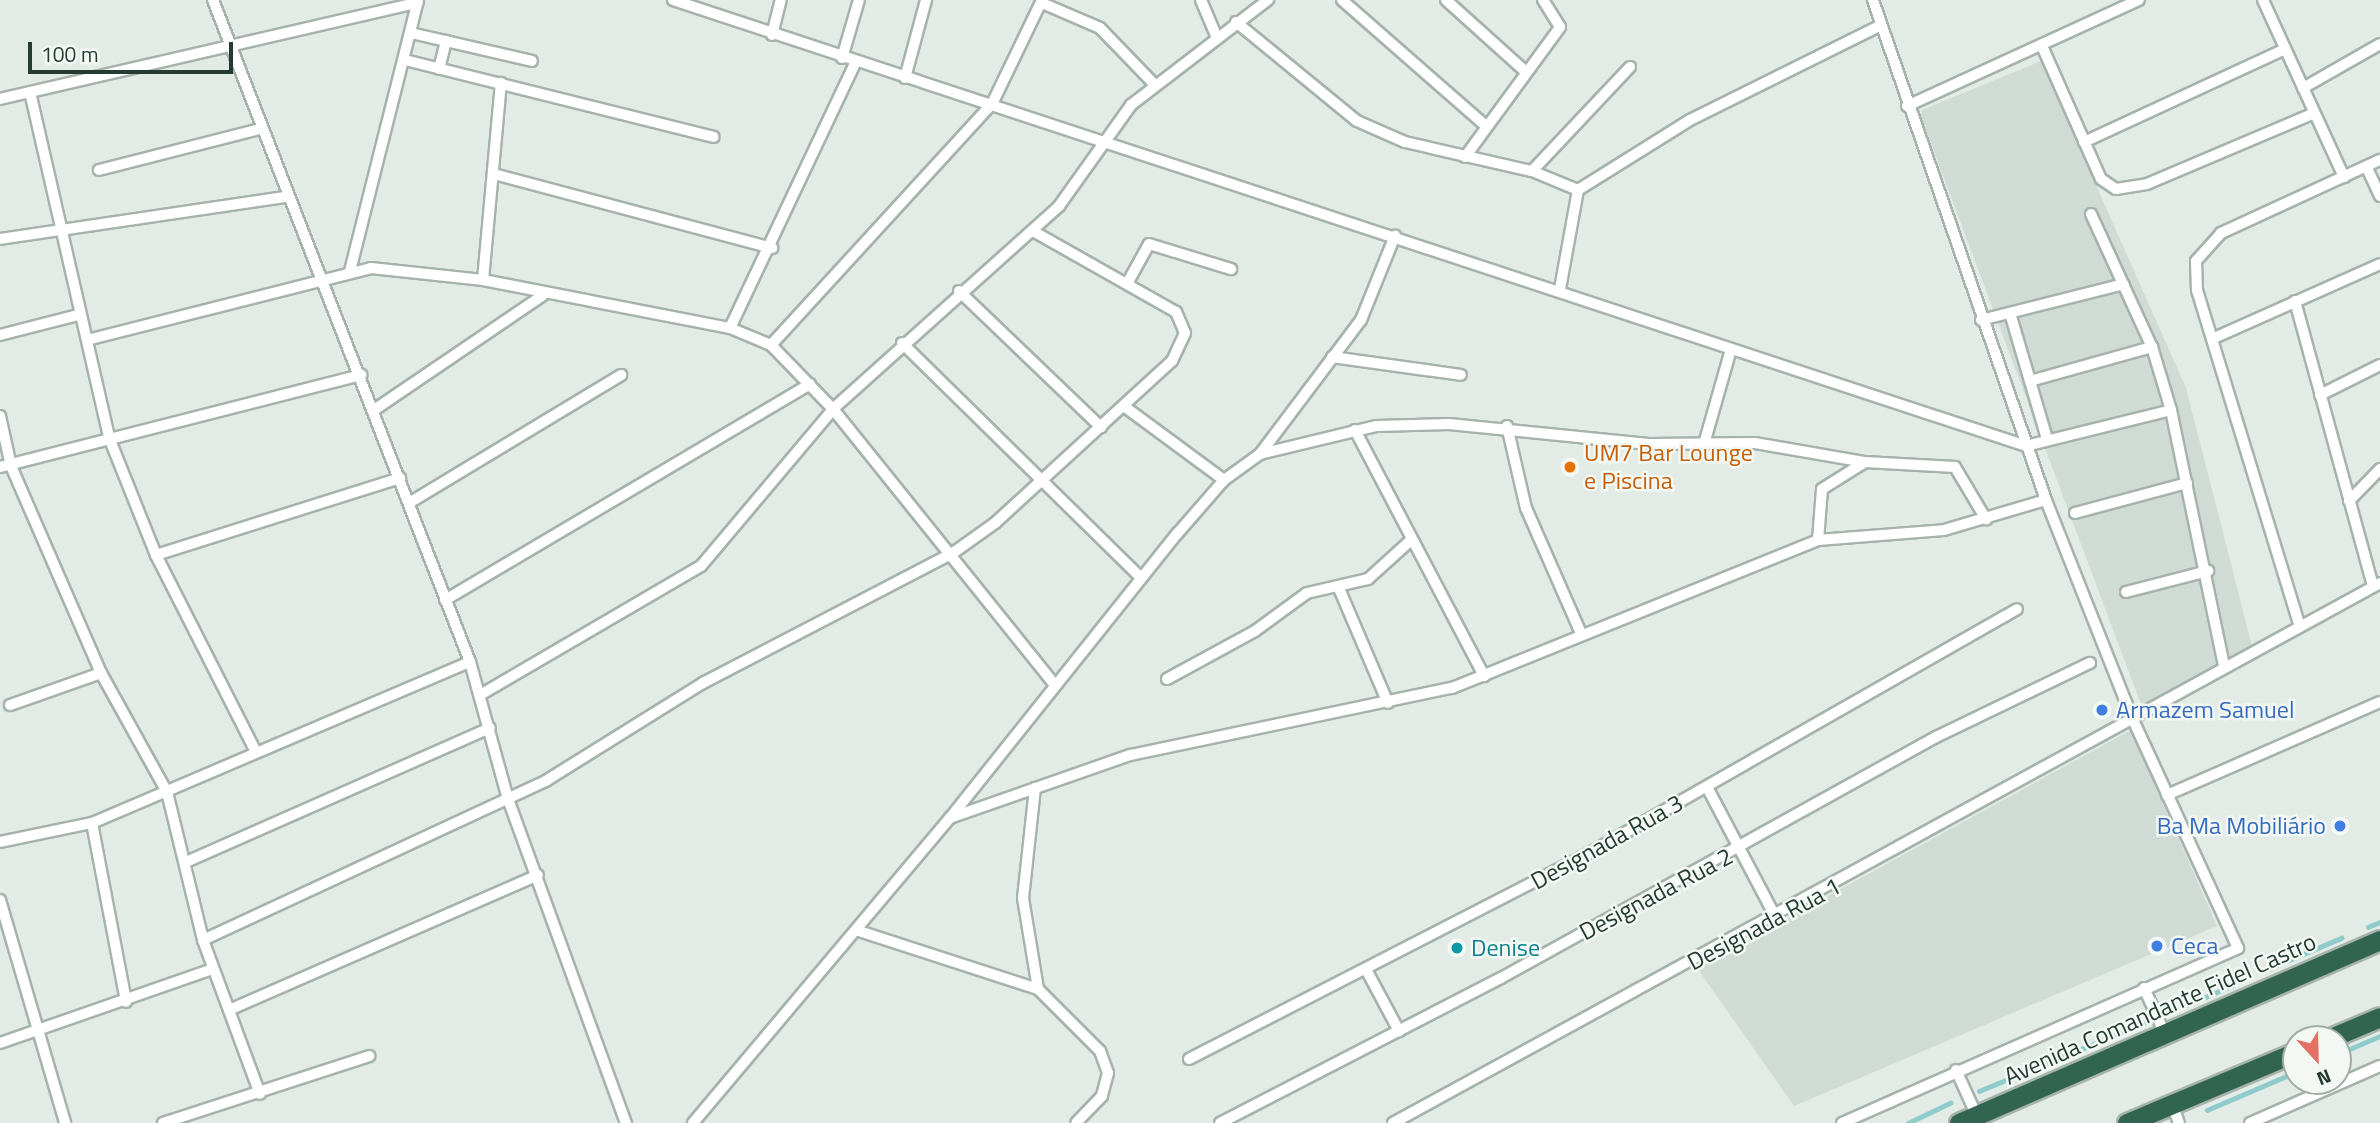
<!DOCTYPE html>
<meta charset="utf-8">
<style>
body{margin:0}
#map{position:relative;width:2380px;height:1123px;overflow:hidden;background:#e3ebe6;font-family:"Titillium Web",sans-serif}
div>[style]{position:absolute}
.built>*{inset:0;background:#d1dbd5}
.stream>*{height:4.5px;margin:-2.25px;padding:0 2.25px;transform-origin:2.25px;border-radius:2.25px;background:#8fcbcb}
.roads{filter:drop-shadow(2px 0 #a6b3ac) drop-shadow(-2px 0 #a6b3ac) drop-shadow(0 2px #a6b3ac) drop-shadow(0 -2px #a6b3ac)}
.street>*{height:10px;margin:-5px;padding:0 5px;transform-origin:5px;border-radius:5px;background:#fff}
.highway>*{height:19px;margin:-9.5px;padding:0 9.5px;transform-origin:9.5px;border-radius:9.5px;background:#326452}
.dots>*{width:19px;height:19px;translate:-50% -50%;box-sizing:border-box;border:4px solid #f3f8f4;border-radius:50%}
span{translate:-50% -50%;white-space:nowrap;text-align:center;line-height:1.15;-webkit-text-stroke:5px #f3f8f4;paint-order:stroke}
.food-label{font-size:24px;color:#c56008}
.left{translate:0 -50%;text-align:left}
.shop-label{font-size:24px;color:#366cbe}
.right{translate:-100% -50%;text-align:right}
.street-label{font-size:24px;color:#243b31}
.culture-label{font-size:24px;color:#0d838f}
.north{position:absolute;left:2282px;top:1025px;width:70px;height:70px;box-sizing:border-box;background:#f3f8f4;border:2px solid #a0aca6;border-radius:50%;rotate:158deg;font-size:19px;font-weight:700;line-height:28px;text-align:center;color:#243b31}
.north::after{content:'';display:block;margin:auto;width:24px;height:32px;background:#e57066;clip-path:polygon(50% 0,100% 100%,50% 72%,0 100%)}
.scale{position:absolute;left:28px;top:42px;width:205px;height:32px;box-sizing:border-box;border:4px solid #243b31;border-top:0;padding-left:9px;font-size:21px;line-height:24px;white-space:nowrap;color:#243b31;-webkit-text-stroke:5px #f3f8f4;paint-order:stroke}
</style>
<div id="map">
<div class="built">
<div style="clip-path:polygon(2041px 61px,2186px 388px,2252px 646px,2142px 707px,1921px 117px,1922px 110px)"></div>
<div style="clip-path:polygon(2131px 730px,2217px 926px,1794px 1106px,1697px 968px)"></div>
</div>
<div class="stream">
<div style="left:2368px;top:927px;width:13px;rotate:-23deg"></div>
<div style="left:2266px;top:970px;width:82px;rotate:-23.1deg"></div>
<div style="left:2187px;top:1005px;width:50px;rotate:-23.5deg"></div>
<div style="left:2338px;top:1054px;width:46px;rotate:-23.2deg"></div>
<div style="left:1979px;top:1091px;width:187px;rotate:-22.3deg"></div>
<div style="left:2207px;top:1110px;width:97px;rotate:-23.1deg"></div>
<div style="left:1908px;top:1123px;width:47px;rotate:-25.5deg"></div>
</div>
<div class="roads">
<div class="street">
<div style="left:213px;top:0;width:710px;rotate:68.78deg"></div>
<div style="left:470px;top:662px;width:142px;rotate:74.5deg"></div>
<div style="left:508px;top:799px;width:345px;rotate:70deg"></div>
<div style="left:673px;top:0;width:1425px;rotate:18.24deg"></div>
<div style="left:2026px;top:446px;width:149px;rotate:-13.9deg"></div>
<div style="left:1201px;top:0;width:38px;rotate:67deg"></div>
<div style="left:1342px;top:0;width:191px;rotate:41.2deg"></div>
<div style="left:1446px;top:0;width:108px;rotate:42deg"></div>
<div style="left:2263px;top:0;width:195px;rotate:65.4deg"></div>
<div style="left:1042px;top:3px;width:63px;rotate:23.3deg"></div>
<div style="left:1100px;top:28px;width:78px;rotate:46deg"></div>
<div style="left:1236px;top:22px;width:156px;rotate:39.3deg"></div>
<div style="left:1357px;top:121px;width:52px;rotate:23.6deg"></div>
<div style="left:1405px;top:142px;width:130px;rotate:12.9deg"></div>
<div style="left:1532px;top:171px;width:50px;rotate:22.4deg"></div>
<div style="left:1578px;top:190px;width:132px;rotate:-32deg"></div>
<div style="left:1690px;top:120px;width:213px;rotate:-26.4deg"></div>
<div style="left:411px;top:33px;width:124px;rotate:13deg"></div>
<div style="left:772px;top:35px;width:36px;rotate:-76deg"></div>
<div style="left:2042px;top:46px;width:145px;rotate:66.1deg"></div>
<div style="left:2101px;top:179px;width:18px;rotate:34deg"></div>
<div style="left:2116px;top:189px;width:31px;rotate:-9deg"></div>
<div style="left:2147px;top:184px;width:181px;rotate:-23deg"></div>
<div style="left:842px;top:58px;width:60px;rotate:-73.7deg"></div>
<div style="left:405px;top:60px;width:318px;rotate:14deg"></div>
<div style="left:439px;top:69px;width:29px;rotate:-76deg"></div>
<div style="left:905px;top:78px;width:81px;rotate:-74.9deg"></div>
<div style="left:2303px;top:88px;width:89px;rotate:-29.7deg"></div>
<div style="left:30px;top:92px;width:357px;rotate:77.1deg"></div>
<div style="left:110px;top:440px;width:124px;rotate:68.2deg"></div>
<div style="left:156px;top:555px;width:221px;rotate:63.1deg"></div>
<div style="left:0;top:99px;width:428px;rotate:-13deg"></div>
<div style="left:1907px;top:106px;width:255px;rotate:-24.6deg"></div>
<div style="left:2084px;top:142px;width:221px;rotate:-24.8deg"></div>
<div style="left:1465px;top:157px;width:161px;rotate:-53.8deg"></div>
<div style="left:1560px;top:27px;width:32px;rotate:-122deg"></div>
<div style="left:2367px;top:168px;width:31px;rotate:65deg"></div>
<div style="left:99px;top:170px;width:166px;rotate:-14.3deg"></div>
<div style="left:1532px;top:171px;width:143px;rotate:-46.7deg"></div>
<div style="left:494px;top:174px;width:288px;rotate:14.9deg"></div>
<div style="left:2091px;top:214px;width:146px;rotate:65.4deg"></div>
<div style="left:2152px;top:347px;width:66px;rotate:73.2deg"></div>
<div style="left:2171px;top:410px;width:261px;rotate:78.3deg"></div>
<div style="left:0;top:239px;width:288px;rotate:-8.4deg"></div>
<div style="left:350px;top:271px;width:279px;rotate:-75.9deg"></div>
<div style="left:483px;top:280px;width:198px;rotate:-84.8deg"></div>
<div style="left:1128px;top:282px;width:43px;rotate:-61.1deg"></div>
<div style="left:1149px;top:244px;width:86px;rotate:17deg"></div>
<div style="left:1560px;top:289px;width:101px;rotate:-79.7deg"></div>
<div style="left:959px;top:291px;width:197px;rotate:43.8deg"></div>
<div style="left:2295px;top:301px;width:296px;rotate:74.7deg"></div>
<div style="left:2010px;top:313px;width:131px;rotate:73.6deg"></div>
<div style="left:1981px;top:320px;width:147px;rotate:-14.1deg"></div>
<div style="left:730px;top:328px;width:44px;rotate:22.5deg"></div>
<div style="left:771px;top:345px;width:89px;rotate:45.9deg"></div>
<div style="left:833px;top:409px;width:354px;rotate:51.2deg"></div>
<div style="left:0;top:335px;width:81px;rotate:-14.4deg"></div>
<div style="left:2214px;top:338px;width:182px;rotate:-24deg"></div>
<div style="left:87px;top:340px;width:293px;rotate:-14.2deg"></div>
<div style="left:371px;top:268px;width:113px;rotate:6.1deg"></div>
<div style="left:483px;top:280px;width:252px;rotate:11deg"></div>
<div style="left:730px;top:328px;width:294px;rotate:-64.7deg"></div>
<div style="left:902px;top:343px;width:335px;rotate:44.5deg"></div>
<div style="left:771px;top:345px;width:327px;rotate:-47.5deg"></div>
<div style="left:992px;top:104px;width:115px;rotate:-64.3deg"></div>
<div style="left:1332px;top:357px;width:130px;rotate:7.9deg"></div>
<div style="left:2030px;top:381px;width:127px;rotate:-15.6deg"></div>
<div style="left:2320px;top:395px;width:67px;rotate:-26.6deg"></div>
<div style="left:1125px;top:407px;width:123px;rotate:36.4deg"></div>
<div style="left:374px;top:410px;width:204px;rotate:-34.2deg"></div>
<div style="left:0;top:416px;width:51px;rotate:77.6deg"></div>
<div style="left:11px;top:466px;width:226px;rotate:66.5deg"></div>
<div style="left:101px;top:673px;width:136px;rotate:61deg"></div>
<div style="left:167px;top:792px;width:152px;rotate:76.3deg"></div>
<div style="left:203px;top:940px;width:164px;rotate:69.7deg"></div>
<div style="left:1507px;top:426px;width:84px;rotate:77deg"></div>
<div style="left:1526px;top:508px;width:137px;rotate:66.3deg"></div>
<div style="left:1355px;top:430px;width:278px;rotate:62.3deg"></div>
<div style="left:1704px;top:444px;width:99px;rotate:-74.1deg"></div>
<div style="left:1260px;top:454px;width:168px;rotate:-53deg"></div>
<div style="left:1361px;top:320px;width:91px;rotate:-68deg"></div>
<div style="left:0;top:467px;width:373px;rotate:-14.3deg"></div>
<div style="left:2349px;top:501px;width:45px;rotate:-45.9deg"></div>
<div style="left:409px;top:503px;width:248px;rotate:-31.1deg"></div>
<div style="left:2075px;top:513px;width:116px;rotate:-15deg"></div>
<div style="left:1818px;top:540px;width:51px;rotate:-85.5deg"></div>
<div style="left:1822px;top:489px;width:51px;rotate:-32.1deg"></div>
<div style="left:156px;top:555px;width:256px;rotate:-17.5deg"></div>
<div style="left:1338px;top:586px;width:127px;rotate:66.9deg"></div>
<div style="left:2126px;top:592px;width:85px;rotate:-14.4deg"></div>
<div style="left:445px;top:600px;width:424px;rotate:-30.6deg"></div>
<div style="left:2300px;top:627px;width:352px;rotate:-107deg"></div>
<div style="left:2197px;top:290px;width:29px;rotate:-92deg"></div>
<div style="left:2196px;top:261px;width:38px;rotate:-48deg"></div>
<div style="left:2221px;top:233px;width:175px;rotate:-24.7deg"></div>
<div style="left:1167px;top:679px;width:100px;rotate:-28.6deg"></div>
<div style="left:1255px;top:631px;width:64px;rotate:-36.2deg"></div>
<div style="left:1307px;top:593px;width:63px;rotate:-12.9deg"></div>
<div style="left:1368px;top:579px;width:58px;rotate:-42.2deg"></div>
<div style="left:480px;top:695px;width:256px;rotate:-30.3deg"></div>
<div style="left:701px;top:566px;width:205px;rotate:-49.9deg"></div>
<div style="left:833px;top:409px;width:304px;rotate:-41.9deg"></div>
<div style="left:1059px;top:206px;width:124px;rotate:-54.5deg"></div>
<div style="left:1131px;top:105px;width:173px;rotate:-37.5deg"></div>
<div style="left:10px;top:705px;width:96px;rotate:-19.4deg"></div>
<div style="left:1707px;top:787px;width:148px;rotate:62.2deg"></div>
<div style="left:1035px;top:788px;width:111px;rotate:96.2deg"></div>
<div style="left:1023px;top:898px;width:92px;rotate:80.6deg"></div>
<div style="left:1038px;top:989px;width:88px;rotate:45deg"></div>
<div style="left:1100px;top:1051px;width:23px;rotate:70deg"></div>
<div style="left:1108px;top:1073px;width:24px;rotate:105deg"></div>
<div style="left:1102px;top:1096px;width:37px;rotate:134deg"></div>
<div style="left:2167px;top:795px;width:232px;rotate:-23.6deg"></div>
<div style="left:950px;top:818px;width:191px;rotate:-19.3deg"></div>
<div style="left:1130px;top:755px;width:329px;rotate:-11.8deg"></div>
<div style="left:1452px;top:688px;width:395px;rotate:-22deg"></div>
<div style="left:1818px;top:540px;width:126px;rotate:-4.5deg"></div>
<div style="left:1944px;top:530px;width:106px;rotate:-16.4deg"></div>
<div style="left:92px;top:823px;width:182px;rotate:79.2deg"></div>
<div style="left:0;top:842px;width:94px;rotate:-11.7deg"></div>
<div style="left:92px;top:823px;width:411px;rotate:-23.1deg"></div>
<div style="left:186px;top:862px;width:332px;rotate:-23.8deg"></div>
<div style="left:0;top:900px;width:232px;rotate:73.7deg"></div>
<div style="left:856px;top:930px;width:191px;rotate:18deg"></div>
<div style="left:203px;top:940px;width:379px;rotate:-24.9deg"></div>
<div style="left:547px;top:780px;width:184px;rotate:-31.9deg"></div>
<div style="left:703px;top:683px;width:282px;rotate:-27.5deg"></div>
<div style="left:953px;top:553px;width:52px;rotate:-35.5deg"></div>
<div style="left:995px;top:523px;width:240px;rotate:-42.5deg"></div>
<div style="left:1172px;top:361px;width:31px;rotate:-65deg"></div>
<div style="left:1185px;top:333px;width:23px;rotate:-113deg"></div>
<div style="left:1176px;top:312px;width:164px;rotate:-150.5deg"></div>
<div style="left:1368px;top:973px;width:66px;rotate:61.9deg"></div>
<div style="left:2144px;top:988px;width:51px;rotate:65.5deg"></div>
<div style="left:229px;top:1010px;width:337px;rotate:-23.6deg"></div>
<div style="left:0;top:1043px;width:225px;rotate:-19.2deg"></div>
<div style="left:1189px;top:1059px;width:446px;rotate:-27.2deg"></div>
<div style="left:1586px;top:855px;width:496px;rotate:-29.7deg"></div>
<div style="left:1956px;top:1070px;width:51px;rotate:65.5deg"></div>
<div style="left:2172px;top:1104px;width:20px;rotate:70deg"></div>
<div style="left:163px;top:1123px;width:217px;rotate:-18deg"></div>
<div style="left:693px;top:1123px;width:399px;rotate:-49.9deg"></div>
<div style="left:950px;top:818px;width:364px;rotate:-51.4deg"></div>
<div style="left:1177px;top:534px;width:72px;rotate:-49deg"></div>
<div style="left:1224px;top:480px;width:44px;rotate:-35.8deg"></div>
<div style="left:1260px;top:454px;width:120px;rotate:-13.5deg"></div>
<div style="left:1377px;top:426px;width:72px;rotate:-1.6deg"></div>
<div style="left:1449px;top:424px;width:203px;rotate:5.7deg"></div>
<div style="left:1651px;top:444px;width:104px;rotate:-0.6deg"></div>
<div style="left:1755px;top:443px;width:112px;rotate:9.8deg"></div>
<div style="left:1865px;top:462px;width:90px;rotate:3.2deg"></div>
<div style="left:1955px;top:467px;width:61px;rotate:59.2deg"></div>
<div style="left:1220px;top:1123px;width:316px;rotate:-27.3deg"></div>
<div style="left:1501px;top:978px;width:497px;rotate:-29deg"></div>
<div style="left:1936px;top:737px;width:171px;rotate:-25.7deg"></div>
<div style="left:1393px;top:1123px;width:1125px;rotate:-28.68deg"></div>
<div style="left:1842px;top:1123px;width:433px;rotate:-23.8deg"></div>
<div style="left:2238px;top:948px;width:251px;rotate:-114.7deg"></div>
<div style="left:2133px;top:720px;width:237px;rotate:-111.6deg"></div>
<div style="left:2046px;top:500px;width:529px;rotate:-109.09deg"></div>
<div style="left:2250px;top:1123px;width:142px;rotate:-23.7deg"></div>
</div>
<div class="highway">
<div style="left:2328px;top:1039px;width:56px;rotate:-22.9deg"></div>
<div style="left:1959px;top:1123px;width:459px;rotate:-23.5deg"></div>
<div style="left:2127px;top:1123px;width:183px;rotate:-22.8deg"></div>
</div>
</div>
<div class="dots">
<div style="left:1570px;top:467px;background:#e8710a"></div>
<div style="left:2102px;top:710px;background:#3f7fe0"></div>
<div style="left:2340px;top:826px;background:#3f7fe0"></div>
<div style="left:2157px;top:946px;background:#3f7fe0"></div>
<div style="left:1457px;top:948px;background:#0f9aa8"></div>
</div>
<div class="food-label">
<span class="left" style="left:1584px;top:467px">UM7 Bar Lounge<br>e Piscina</span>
</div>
<div class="shop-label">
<span class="left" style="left:2116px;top:710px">Armazem Samuel</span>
<span class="right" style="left:2326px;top:826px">Ba Ma Mobiliário</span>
<span class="left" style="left:2171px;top:946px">Ceca</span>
</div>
<div class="street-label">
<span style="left:1607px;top:842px;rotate:-29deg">Designada Rua 3</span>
<span style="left:1656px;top:894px;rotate:-28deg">Designada Rua 2</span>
<span style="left:1764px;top:924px;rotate:-28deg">Designada Rua 1</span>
<span style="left:2160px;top:1009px;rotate:-24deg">Avenida Comandante Fidel Castro</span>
</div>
<div class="culture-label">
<span class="left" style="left:1471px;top:948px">Denise</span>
</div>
<div class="north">N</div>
<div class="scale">100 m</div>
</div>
